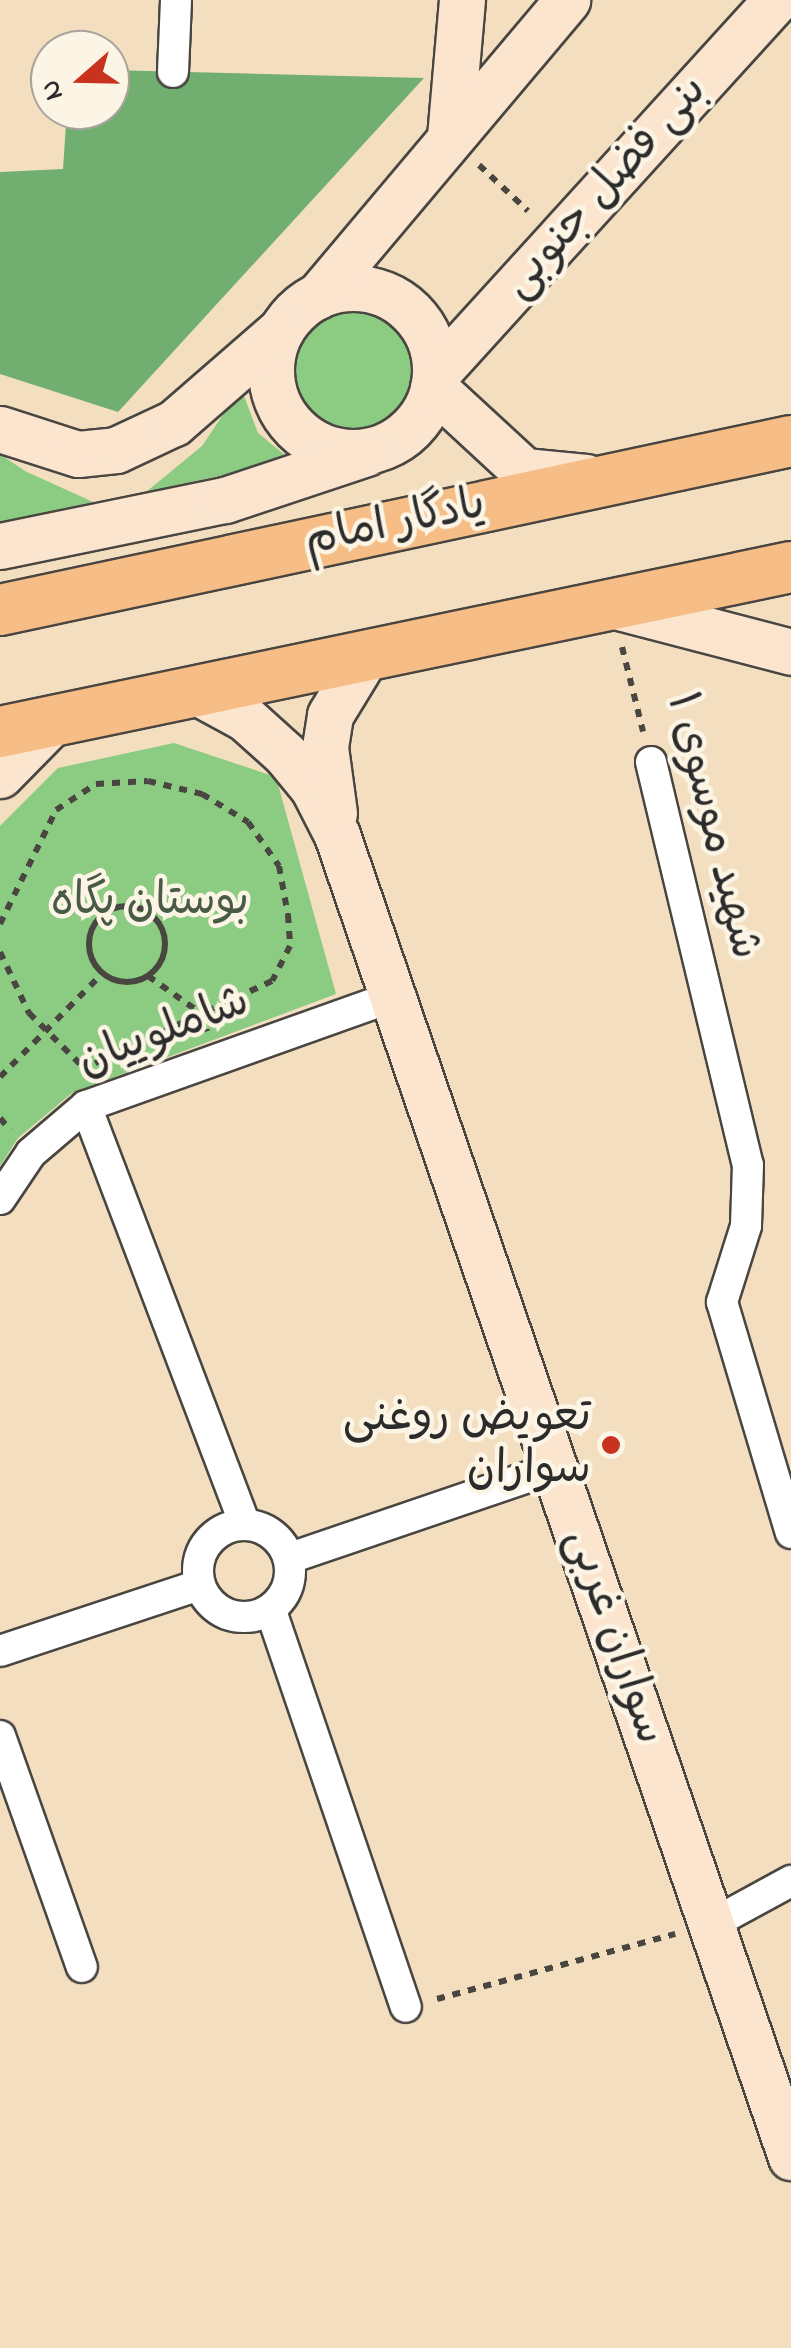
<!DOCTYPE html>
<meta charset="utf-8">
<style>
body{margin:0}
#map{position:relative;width:791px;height:2348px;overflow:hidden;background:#f3dfc0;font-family:"Indie Flower","Playpen Sans Arabic",sans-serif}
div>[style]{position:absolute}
.green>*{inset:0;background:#8bcb82}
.round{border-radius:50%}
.forest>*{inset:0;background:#70af70}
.path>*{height:6px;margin-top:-3px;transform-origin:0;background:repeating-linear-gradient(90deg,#494641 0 8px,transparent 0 16px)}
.path>.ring{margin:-3px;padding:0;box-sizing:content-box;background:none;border:6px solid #494641;border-radius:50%}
.roads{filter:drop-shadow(2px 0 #494641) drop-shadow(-2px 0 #494641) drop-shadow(0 2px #494641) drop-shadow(0 -2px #494641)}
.street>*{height:30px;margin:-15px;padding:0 15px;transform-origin:15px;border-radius:15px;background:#fff}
.street>.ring{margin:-15px;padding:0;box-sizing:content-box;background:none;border:30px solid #fff;border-radius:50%}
.secondary>*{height:45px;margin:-22.5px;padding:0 22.5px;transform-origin:22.5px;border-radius:22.5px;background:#fbe5cf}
.secondary>.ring{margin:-22.5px;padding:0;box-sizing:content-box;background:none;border:45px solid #fbe5cf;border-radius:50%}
.primary>*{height:50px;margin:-25px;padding:0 25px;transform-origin:25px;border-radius:25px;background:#f6be86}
.dots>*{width:28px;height:28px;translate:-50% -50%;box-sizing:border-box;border:5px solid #fcf5e5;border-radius:50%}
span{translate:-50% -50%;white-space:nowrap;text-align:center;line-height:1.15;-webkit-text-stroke:9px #fcf5e5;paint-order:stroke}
.street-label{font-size:45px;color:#2b2b2b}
.park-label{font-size:45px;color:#485b45}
.poi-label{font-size:45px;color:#2b2b2b}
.right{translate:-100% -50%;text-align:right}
.north{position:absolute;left:30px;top:30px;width:100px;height:100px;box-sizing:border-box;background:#fcf5e5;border:2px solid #a8a49b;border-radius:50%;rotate:250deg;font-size:28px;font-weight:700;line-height:40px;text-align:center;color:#2b2b2b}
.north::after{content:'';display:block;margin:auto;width:35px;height:45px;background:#c8321e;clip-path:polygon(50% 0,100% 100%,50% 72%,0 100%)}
</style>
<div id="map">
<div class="green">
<div class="round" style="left:284px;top:301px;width:136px;height:136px"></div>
<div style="clip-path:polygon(241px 388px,258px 433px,291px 460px,146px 492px,202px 446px)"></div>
<div style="clip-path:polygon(0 454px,25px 471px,93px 502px,0 524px)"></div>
<div style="clip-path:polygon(174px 743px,276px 777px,336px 994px,72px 1093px,18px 1138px,0 1166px,0 826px,58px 768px)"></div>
</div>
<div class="forest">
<div style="clip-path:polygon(110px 70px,424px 78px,118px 412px,0 374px,0 172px,63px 169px,67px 110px,110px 110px)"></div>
</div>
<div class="path">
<div style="left:479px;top:165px;width:67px;rotate:43.2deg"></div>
<div style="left:622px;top:647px;width:87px;rotate:76deg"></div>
<div class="ring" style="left:89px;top:906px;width:70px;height:70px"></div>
<div style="left:0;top:924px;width:127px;rotate:-63.8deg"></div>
<div style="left:56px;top:810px;width:48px;rotate:-33deg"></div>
<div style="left:96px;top:784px;width:52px;rotate:-3.3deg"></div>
<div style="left:148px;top:781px;width:56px;rotate:13.5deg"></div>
<div style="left:202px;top:794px;width:54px;rotate:31.3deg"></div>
<div style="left:248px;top:822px;width:54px;rotate:54.8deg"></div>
<div style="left:279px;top:866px;width:50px;rotate:79.6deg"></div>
<div style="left:288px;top:915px;width:31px;rotate:86deg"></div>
<div style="left:290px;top:946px;width:39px;rotate:117deg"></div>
<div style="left:272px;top:981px;width:195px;rotate:155.1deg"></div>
<div style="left:0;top:952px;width:68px;rotate:64.6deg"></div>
<div style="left:29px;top:1013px;width:78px;rotate:45deg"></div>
<div style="left:148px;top:976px;width:66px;rotate:35.1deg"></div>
<div style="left:202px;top:1014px;width:18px;rotate:74deg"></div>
<div style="left:0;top:1077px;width:145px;rotate:-45.3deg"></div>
<div style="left:0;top:1118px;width:16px;rotate:50deg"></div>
<div style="left:437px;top:1999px;width:247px;rotate:-15.3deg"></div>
</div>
<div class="roads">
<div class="street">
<div style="left:173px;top:72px;width:72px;rotate:-87.6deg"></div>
<div style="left:651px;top:762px;width:415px;rotate:76.5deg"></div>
<div style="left:748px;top:1165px;width:61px;rotate:91.9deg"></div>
<div style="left:746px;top:1226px;width:80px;rotate:107.5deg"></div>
<div style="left:722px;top:1302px;width:241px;rotate:73.4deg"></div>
<div style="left:86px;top:1106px;width:447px;rotate:69.2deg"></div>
<div style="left:0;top:1199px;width:55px;rotate:-56deg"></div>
<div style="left:31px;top:1153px;width:72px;rotate:-40.5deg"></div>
<div style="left:86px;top:1106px;width:325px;rotate:-19.6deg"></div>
<div class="ring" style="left:198px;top:1525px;width:62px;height:62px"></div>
<div style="left:290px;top:1558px;width:282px;rotate:-18.8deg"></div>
<div style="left:271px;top:1611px;width:418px;rotate:71.2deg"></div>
<div style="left:0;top:1651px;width:210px;rotate:-18.3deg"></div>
<div style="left:0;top:1736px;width:245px;rotate:70.5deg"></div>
<div style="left:712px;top:1924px;width:90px;rotate:-28.6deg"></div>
</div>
<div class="secondary">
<div style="left:450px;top:137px;width:138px;rotate:-85deg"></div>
<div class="ring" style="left:271px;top:288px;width:119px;height:119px"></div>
<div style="left:318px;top:296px;width:387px;rotate:-49.9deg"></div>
<div style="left:435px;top:375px;width:507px;rotate:-47.72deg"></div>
<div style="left:433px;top:387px;width:124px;rotate:42.7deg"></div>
<div style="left:524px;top:471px;width:62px;rotate:5.5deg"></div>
<div style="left:0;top:429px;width:82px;rotate:17.8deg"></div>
<div style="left:78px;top:454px;width:38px;rotate:-6deg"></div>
<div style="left:116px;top:450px;width:64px;rotate:-25deg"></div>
<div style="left:174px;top:423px;width:142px;rotate:-41deg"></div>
<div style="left:0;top:546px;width:230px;rotate:-11.6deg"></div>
<div style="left:225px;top:500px;width:149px;rotate:-18.4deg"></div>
<div style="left:611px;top:605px;width:186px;rotate:14.6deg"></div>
<div style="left:195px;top:691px;width:57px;rotate:28.4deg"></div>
<div style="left:245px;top:718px;width:54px;rotate:42deg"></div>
<div style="left:285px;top:754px;width:44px;rotate:50.5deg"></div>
<div style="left:313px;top:788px;width:53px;rotate:62.9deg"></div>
<div style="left:337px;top:835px;width:1398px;rotate:71.05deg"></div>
<div style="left:0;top:775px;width:78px;rotate:-45.5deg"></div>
<div style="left:334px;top:813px;width:67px;rotate:-97.8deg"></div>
<div style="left:325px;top:747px;width:32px;rotate:-81deg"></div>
<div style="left:330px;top:715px;width:69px;rotate:-58.6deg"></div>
</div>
<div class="primary">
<div style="left:0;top:610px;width:809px;rotate:-12.06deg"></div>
<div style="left:0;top:732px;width:808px;rotate:-11.78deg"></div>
</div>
</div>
<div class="dots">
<div style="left:611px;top:1445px;background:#c8321e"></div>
</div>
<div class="street-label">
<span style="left:606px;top:188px;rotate:-48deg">بنی فضل جنوبی</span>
<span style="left:395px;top:524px;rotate:-12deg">یادگار امام</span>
<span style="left:712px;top:826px;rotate:76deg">شهید موسوی ۱</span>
<span style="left:164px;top:1033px;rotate:-21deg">شاملوییان</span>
<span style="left:614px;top:1637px;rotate:71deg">سواران غربی</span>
</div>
<div class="park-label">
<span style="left:150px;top:903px">بوستان پگاه</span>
</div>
<div class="poi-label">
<span class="right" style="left:591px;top:1445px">تعویض روغنی<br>سواران</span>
</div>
<div class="north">N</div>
</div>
